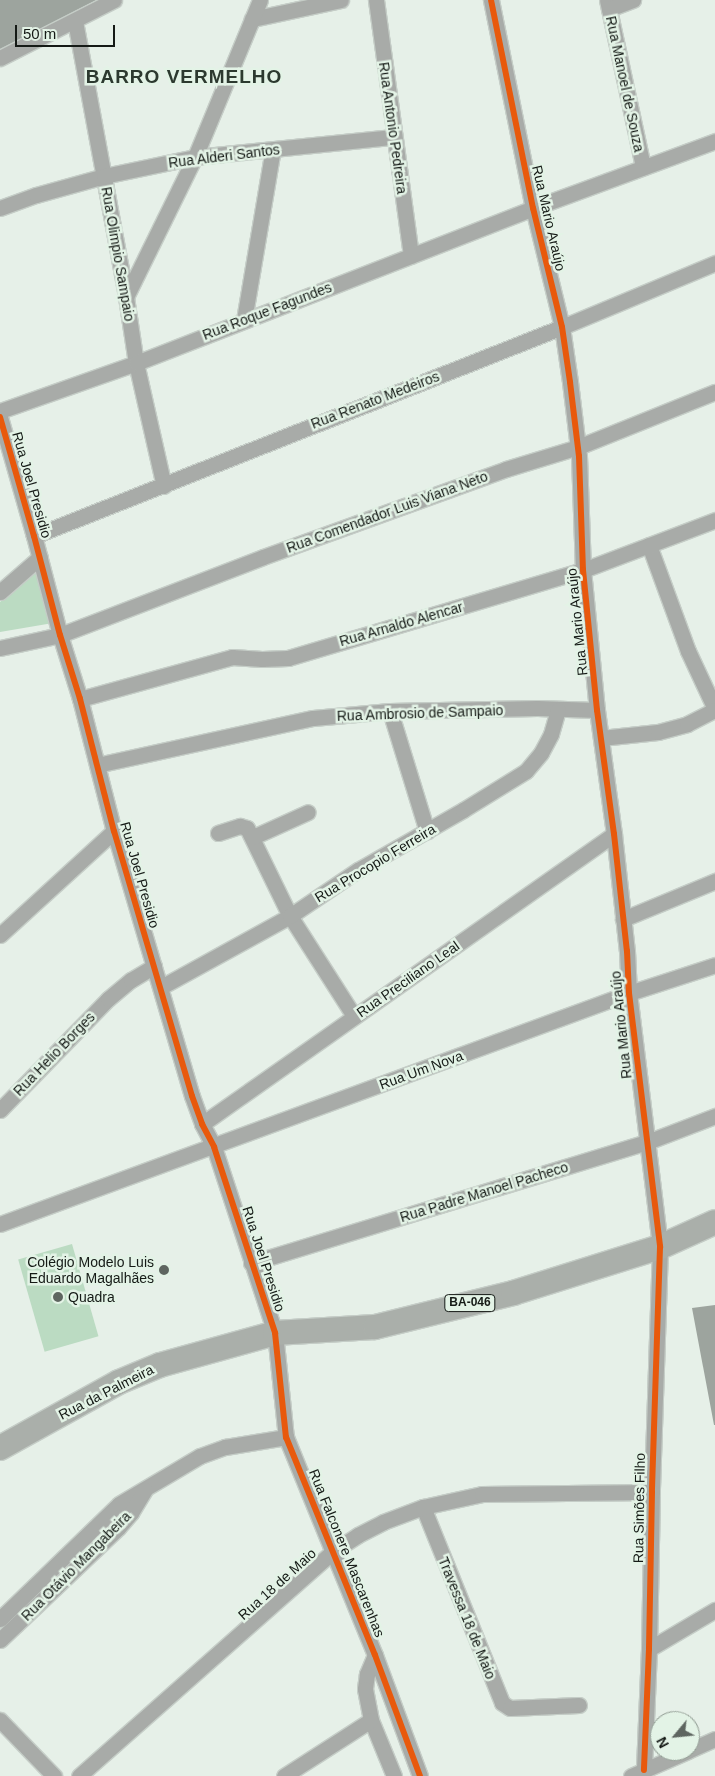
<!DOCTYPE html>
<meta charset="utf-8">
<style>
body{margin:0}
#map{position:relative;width:715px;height:1776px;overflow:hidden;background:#e6f0e8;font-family:Helvetica,sans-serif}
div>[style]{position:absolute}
.green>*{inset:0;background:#bbdbc2;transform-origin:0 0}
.building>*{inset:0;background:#9da49e}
.roads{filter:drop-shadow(1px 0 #c5cdc7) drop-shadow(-1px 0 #c5cdc7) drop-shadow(0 1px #c5cdc7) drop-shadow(0 -1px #c5cdc7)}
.minor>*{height:15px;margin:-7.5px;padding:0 7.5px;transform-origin:7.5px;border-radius:7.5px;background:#a8aba8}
.primary>*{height:24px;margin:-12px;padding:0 12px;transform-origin:12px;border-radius:12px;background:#aaafaa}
.cycleway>*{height:6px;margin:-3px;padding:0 3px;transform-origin:3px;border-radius:3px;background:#e8590c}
.dots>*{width:14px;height:14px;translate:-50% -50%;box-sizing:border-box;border:2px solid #e3f3e6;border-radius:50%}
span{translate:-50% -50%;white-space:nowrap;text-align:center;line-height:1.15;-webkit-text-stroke:5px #e3f3e6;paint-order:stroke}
.shield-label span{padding:1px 4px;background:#e3f3e6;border:1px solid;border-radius:4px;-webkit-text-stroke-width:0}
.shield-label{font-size:12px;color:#151a16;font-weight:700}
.street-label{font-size:14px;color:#151a16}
.poi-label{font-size:14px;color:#151a16}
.right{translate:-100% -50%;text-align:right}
.left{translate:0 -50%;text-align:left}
.district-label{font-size:19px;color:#2c392f;font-weight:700;letter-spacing:1px}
.north{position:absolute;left:650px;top:1711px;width:50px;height:50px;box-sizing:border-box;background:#e3f3e6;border:1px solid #919c93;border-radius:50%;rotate:242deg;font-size:14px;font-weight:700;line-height:20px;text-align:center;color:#151a16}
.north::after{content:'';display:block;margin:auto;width:18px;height:22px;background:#5e6560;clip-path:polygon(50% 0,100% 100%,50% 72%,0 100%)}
.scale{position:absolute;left:15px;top:25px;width:100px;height:22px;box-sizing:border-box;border:2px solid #151a16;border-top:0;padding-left:6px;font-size:15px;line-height:18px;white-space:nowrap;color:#151a16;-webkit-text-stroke:4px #e3f3e6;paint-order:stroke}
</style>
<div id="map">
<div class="green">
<div style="clip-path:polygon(36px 571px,53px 623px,0 632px,0 602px)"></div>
<div style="left:72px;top:1244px;width:96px;height:56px;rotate:74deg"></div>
</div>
<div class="building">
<div style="clip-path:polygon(0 0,97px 0,0 50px)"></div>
<div style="clip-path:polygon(715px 1305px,715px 1425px,714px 1425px,692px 1308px)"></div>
</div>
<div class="roads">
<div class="minor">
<div style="left:376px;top:0;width:258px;rotate:82.2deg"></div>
<div style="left:491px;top:0;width:212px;rotate:78.6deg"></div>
<div style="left:533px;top:208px;width:122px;rotate:76.3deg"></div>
<div style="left:562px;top:327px;width:56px;rotate:81.7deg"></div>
<div style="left:570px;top:382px;width:75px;rotate:83.1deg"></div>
<div style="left:579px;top:456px;width:114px;rotate:88deg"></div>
<div style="left:583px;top:570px;width:141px;rotate:84.3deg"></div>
<div style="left:597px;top:710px;width:125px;rotate:82.2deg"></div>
<div style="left:614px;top:834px;width:118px;rotate:83.7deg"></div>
<div style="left:627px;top:951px;width:42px;rotate:87.3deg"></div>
<div style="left:629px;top:993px;width:256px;rotate:83deg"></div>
<div style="left:660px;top:1247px;width:245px;rotate:91.9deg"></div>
<div style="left:652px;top:1492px;width:157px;rotate:91.1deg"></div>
<div style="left:649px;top:1649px;width:121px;rotate:92.4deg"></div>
<div style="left:607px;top:0;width:171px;rotate:77.8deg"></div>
<div style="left:609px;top:9px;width:26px;rotate:-21deg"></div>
<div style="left:252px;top:19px;width:91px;rotate:-12.1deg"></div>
<div style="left:75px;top:21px;width:281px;rotate:79.5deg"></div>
<div style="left:126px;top:297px;width:67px;rotate:81.4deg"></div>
<div style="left:136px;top:363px;width:126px;rotate:77.2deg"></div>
<div style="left:0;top:58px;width:128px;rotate:-27deg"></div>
<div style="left:0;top:208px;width:38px;rotate:-20deg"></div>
<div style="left:36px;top:195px;width:71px;rotate:-15.6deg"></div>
<div style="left:104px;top:176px;width:93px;rotate:-11.8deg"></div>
<div style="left:195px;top:157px;width:199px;rotate:-5.8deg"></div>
<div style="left:126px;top:297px;width:156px;rotate:-63.8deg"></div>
<div style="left:195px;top:157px;width:170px;rotate:-67.5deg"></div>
<div style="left:244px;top:320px;width:173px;rotate:-80.4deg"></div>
<div style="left:0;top:411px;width:144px;rotate:-19.4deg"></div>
<div style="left:136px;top:363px;width:426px;rotate:-21.3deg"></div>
<div style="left:533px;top:208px;width:194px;rotate:-20.2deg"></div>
<div style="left:0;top:417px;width:124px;rotate:74.1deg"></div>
<div style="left:34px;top:536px;width:102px;rotate:75.3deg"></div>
<div style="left:60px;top:635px;width:67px;rotate:72.6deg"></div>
<div style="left:80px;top:699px;width:136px;rotate:75.6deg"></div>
<div style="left:114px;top:831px;width:276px;rotate:73.6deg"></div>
<div style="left:192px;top:1096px;width:30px;rotate:70deg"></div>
<div style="left:202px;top:1124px;width:26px;rotate:62deg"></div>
<div style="left:214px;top:1147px;width:196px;rotate:71.8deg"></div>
<div style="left:275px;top:1333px;width:105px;rotate:84deg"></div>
<div style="left:286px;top:1437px;width:235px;rotate:67.8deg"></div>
<div style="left:375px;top:1655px;width:129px;rotate:69.6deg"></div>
<div style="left:34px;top:536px;width:568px;rotate:-21.6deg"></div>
<div style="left:562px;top:327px;width:166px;rotate:-22.7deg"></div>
<div style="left:649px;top:545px;width:113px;rotate:69.8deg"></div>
<div style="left:688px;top:651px;width:64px;rotate:65deg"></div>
<div style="left:0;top:592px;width:53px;rotate:-41.2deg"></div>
<div style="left:0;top:648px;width:61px;rotate:-12.2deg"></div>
<div style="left:60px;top:635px;width:217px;rotate:-21deg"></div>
<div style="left:263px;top:557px;width:258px;rotate:-19.9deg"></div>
<div style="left:506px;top:469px;width:75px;rotate:-17deg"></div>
<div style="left:578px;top:447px;width:148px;rotate:-21.9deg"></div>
<div style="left:80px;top:699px;width:158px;rotate:-15.4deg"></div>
<div style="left:232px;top:657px;width:30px;rotate:4deg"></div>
<div style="left:262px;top:659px;width:26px;rotate:-2deg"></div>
<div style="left:288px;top:658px;width:308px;rotate:-16.6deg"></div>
<div style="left:583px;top:570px;width:141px;rotate:-20.7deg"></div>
<div style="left:390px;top:711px;width:126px;rotate:72.9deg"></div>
<div style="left:601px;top:738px;width:57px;rotate:-6deg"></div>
<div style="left:658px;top:732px;width:30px;rotate:-15deg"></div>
<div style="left:687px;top:724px;width:31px;rotate:-27deg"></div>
<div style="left:97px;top:765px;width:221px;rotate:-12.3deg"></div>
<div style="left:313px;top:718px;width:77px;rotate:-5.2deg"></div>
<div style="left:390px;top:711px;width:147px;rotate:-1.2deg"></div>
<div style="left:537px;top:708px;width:60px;rotate:1.9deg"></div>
<div style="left:218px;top:833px;width:23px;rotate:-18deg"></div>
<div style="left:240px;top:826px;width:7px;rotate:16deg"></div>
<div style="left:247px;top:828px;width:98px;rotate:64deg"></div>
<div style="left:290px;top:916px;width:119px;rotate:57.4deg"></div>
<div style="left:253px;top:837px;width:60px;rotate:-24.4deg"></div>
<div style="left:623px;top:919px;width:100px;rotate:-22.4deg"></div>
<div style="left:0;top:935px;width:154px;rotate:-42.4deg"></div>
<div style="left:161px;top:987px;width:147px;rotate:-28.8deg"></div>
<div style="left:290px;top:916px;width:82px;rotate:-34.1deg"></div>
<div style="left:358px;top:870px;width:121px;rotate:-29.7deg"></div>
<div style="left:463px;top:810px;width:74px;rotate:-31.8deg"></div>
<div style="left:526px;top:771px;width:23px;rotate:-50deg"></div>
<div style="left:541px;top:753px;width:21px;rotate:-62deg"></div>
<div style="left:551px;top:734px;width:25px;rotate:-74deg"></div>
<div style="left:0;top:1110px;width:155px;rotate:-45.8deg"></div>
<div style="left:108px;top:999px;width:30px;rotate:-40deg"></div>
<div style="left:131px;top:980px;width:27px;rotate:-31deg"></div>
<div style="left:202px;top:1124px;width:504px;rotate:-35.14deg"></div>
<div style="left:0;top:1224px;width:670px;rotate:-20.17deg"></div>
<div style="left:629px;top:993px;width:90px;rotate:-18deg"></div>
<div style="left:251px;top:1263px;width:414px;rotate:-17deg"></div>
<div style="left:647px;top:1142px;width:73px;rotate:-20.9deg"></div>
<div style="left:423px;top:1507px;width:211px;rotate:68deg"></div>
<div style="left:502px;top:1703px;width:9px;rotate:32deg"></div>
<div style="left:510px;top:1708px;width:69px;rotate:-2.5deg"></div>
<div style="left:0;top:1619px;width:165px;rotate:-44deg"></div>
<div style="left:119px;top:1504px;width:94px;rotate:-30.7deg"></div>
<div style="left:200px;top:1456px;width:27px;rotate:-20deg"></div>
<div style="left:225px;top:1447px;width:62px;rotate:-9.3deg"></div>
<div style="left:0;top:1640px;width:163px;rotate:-43.5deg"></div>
<div style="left:118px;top:1528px;width:20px;rotate:-49deg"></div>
<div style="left:131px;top:1513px;width:27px;rotate:-59deg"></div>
<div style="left:649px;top:1649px;width:77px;rotate:-30.6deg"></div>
<div style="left:375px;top:1655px;width:21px;rotate:113deg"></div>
<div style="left:367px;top:1674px;width:15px;rotate:98deg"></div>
<div style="left:365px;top:1689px;width:32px;rotate:79deg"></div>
<div style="left:371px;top:1720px;width:61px;rotate:67.7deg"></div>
<div style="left:0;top:1720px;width:78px;rotate:46deg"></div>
<div style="left:690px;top:1750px;width:27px;rotate:-24deg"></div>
<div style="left:79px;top:1776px;width:338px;rotate:-41.5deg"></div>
<div style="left:332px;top:1552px;width:31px;rotate:-33deg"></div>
<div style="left:358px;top:1535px;width:28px;rotate:-27deg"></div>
<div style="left:383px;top:1522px;width:43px;rotate:-20.6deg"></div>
<div style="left:423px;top:1507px;width:60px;rotate:-12.4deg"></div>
<div style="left:482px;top:1494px;width:170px;rotate:-0.7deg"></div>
<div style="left:284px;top:1776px;width:103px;rotate:-32.8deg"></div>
<div style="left:631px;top:1776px;width:62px;rotate:-23.7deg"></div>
</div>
<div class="primary">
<div style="left:0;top:1448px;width:136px;rotate:-29deg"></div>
<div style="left:119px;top:1382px;width:44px;rotate:-22.5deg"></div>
<div style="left:160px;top:1365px;width:119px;rotate:-15.5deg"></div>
<div style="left:275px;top:1333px;width:100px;rotate:-3.4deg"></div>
<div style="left:375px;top:1327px;width:142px;rotate:-13.8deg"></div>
<div style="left:513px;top:1293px;width:154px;rotate:-17.4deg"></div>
<div style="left:660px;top:1247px;width:60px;rotate:-24.4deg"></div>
</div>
</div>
<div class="cycleway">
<div style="left:491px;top:0;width:212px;rotate:78.6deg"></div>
<div style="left:533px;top:208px;width:122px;rotate:76.3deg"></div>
<div style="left:562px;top:327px;width:56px;rotate:81.7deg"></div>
<div style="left:570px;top:382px;width:75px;rotate:83.1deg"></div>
<div style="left:579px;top:456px;width:114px;rotate:88deg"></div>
<div style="left:583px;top:570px;width:141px;rotate:84.3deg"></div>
<div style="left:597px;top:710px;width:125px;rotate:82.2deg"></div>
<div style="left:614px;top:834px;width:118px;rotate:83.7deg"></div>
<div style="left:627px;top:951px;width:42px;rotate:87.3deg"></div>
<div style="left:629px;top:993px;width:256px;rotate:83deg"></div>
<div style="left:660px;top:1247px;width:245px;rotate:91.9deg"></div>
<div style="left:652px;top:1492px;width:157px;rotate:91.1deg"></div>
<div style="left:649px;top:1649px;width:121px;rotate:92.4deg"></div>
<div style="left:0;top:417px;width:124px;rotate:74.1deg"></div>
<div style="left:34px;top:536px;width:102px;rotate:75.3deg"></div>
<div style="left:60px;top:635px;width:67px;rotate:72.6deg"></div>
<div style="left:80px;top:699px;width:136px;rotate:75.6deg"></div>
<div style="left:114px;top:831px;width:276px;rotate:73.6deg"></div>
<div style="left:192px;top:1096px;width:30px;rotate:70deg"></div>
<div style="left:202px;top:1124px;width:26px;rotate:62deg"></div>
<div style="left:214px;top:1147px;width:196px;rotate:71.8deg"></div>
<div style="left:275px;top:1333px;width:105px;rotate:84deg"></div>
<div style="left:286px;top:1437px;width:235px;rotate:67.8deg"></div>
<div style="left:375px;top:1655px;width:129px;rotate:69.6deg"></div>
</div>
<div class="dots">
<div style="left:164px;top:1270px;background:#5e6560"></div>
<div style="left:58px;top:1297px;background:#5e6560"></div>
</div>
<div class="shield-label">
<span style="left:470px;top:1303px">BA-046</span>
</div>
<div class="street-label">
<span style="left:625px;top:84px;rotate:78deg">Rua Manoel de Souza</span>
<span style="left:393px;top:128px;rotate:82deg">Rua Antonio Pedreira</span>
<span style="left:224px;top:156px;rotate:-7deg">Rua Alderi Santos</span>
<span style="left:549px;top:218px;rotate:77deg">Rua Mario Araújo</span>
<span style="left:118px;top:254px;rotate:80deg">Rua Olimpio Sampaio</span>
<span style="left:267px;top:311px;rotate:-21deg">Rua Roque Fagundes</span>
<span style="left:375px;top:400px;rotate:-21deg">Rua Renato Medeiros</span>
<span style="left:32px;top:485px;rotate:74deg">Rua Joel Presidio</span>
<span style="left:387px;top:512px;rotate:-20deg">Rua Comendador Luis Viana Neto</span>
<span style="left:577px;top:622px;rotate:-96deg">Rua Mario Araújo</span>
<span style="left:401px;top:624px;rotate:-16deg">Rua Arnaldo Alencar</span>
<span style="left:420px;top:713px;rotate:-2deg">Rua Ambrosio de Sampaio</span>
<span style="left:375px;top:863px;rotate:-31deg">Rua Procopio Ferreira</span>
<span style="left:140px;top:875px;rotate:74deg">Rua Joel Presidio</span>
<span style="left:408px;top:979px;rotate:-35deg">Rua Preciliano Leal</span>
<span style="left:621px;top:1025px;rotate:-96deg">Rua Mario Araújo</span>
<span style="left:54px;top:1054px;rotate:-46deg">Rua Helio Borges</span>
<span style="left:421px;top:1070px;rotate:-20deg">Rua Um Nova</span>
<span style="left:484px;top:1192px;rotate:-17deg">Rua Padre Manoel Pacheco</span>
<span style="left:264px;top:1259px;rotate:72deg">Rua Joel Presidio</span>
<span style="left:106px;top:1392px;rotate:-27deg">Rua da Palmeira</span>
<span style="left:639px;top:1508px;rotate:-89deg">Rua Simões Filho</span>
<span style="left:347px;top:1553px;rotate:68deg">Rua Falconere Mascarenhas</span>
<span style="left:76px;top:1566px;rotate:-45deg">Rua Otávio Mangabeira</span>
<span style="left:277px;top:1584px;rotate:-42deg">Rua 18 de Maio</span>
<span style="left:467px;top:1618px;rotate:68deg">Travessa 18 de Maio</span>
</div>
<div class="poi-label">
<span class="right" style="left:154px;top:1270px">Colégio Modelo Luis<br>Eduardo Magalhães</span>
<span class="left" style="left:68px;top:1297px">Quadra</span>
</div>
<div class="district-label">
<span style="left:184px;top:77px">BARRO VERMELHO</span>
</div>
<div class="north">N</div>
<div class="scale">50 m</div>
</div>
